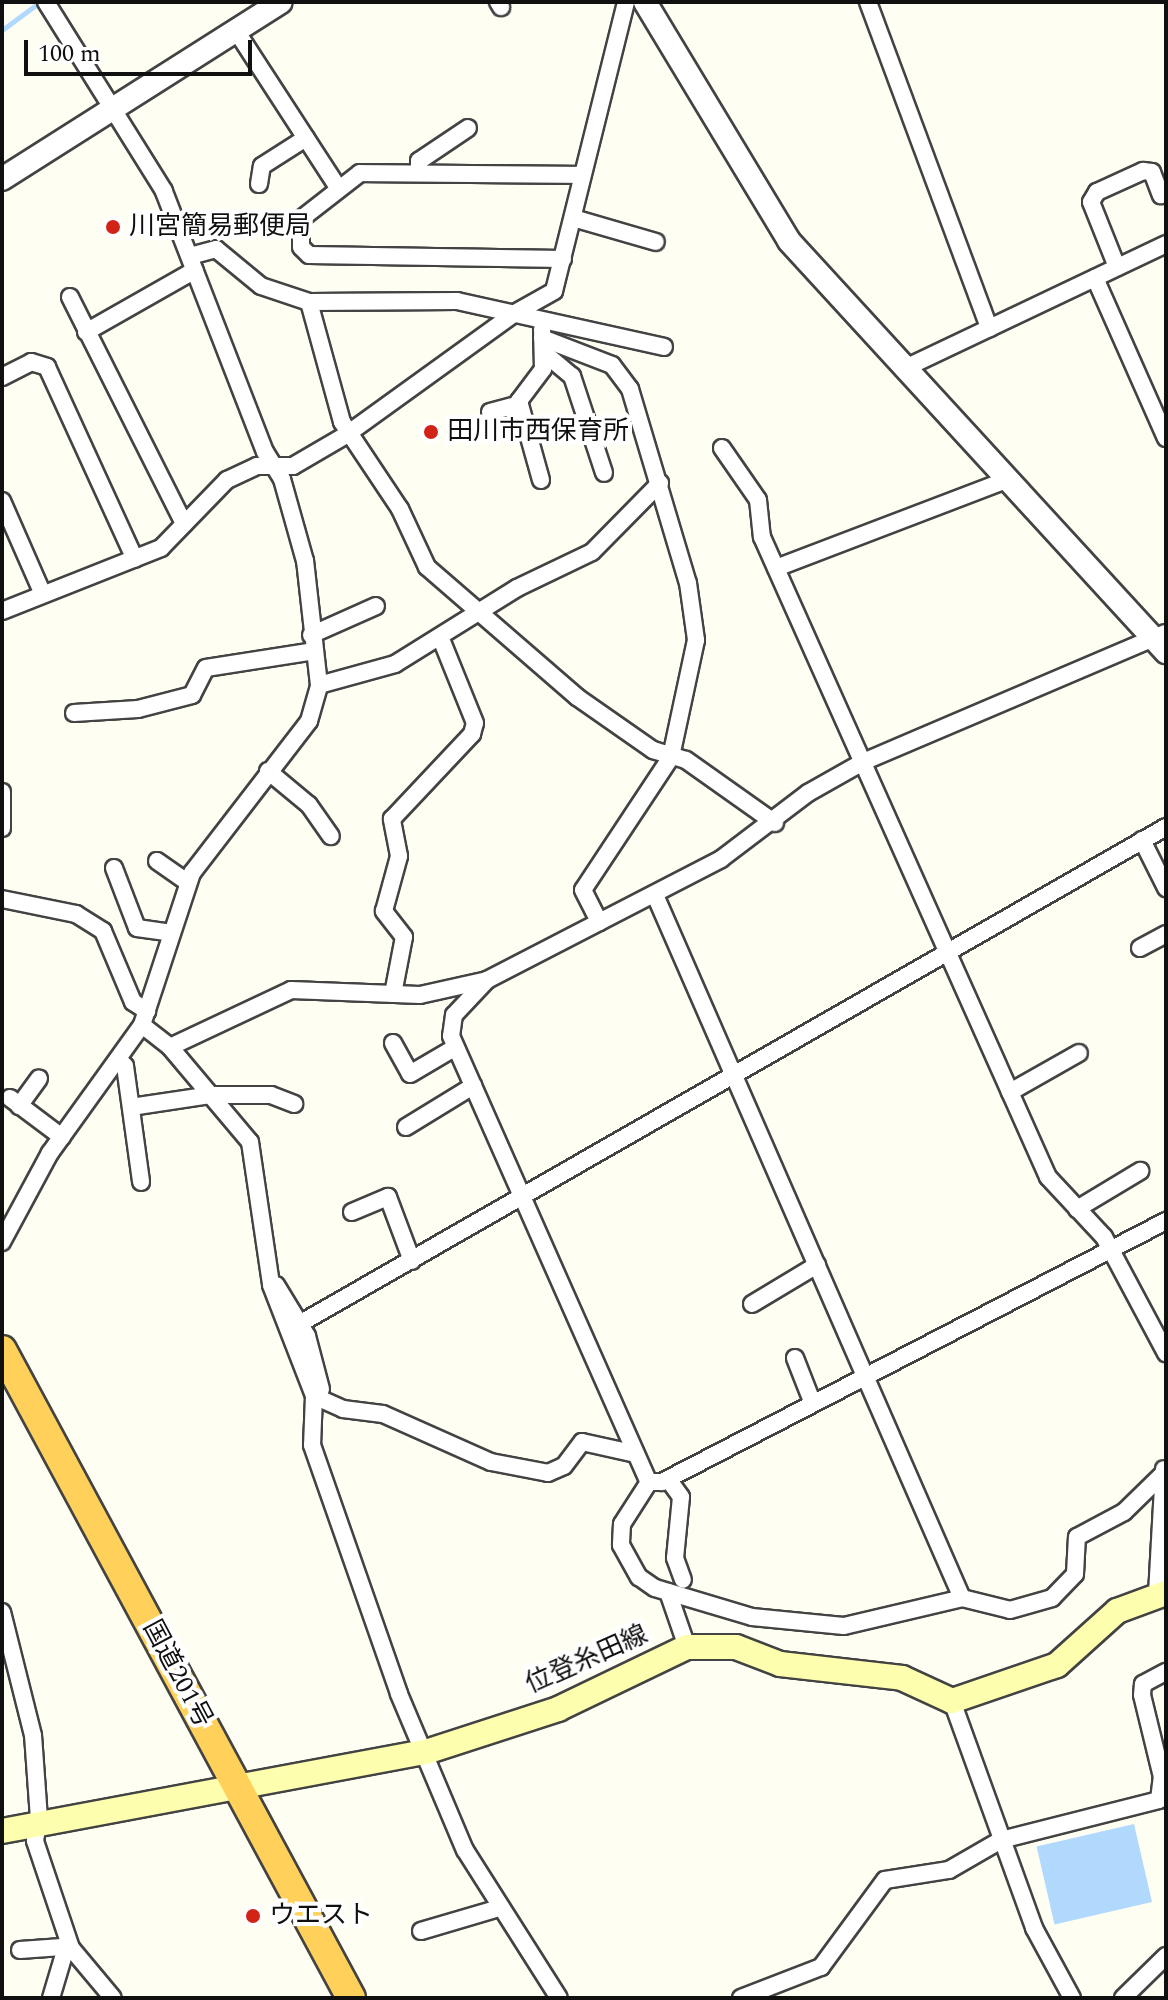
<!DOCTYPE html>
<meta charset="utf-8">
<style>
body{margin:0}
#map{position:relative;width:1168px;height:2000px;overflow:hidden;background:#fffef3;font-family:Spectral,"Noto Sans JP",serif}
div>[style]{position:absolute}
.water>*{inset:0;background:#b1d8fd;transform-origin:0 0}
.stream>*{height:5px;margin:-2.5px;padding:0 2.5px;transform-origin:2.5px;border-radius:2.5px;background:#b1d8fd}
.roads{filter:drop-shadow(2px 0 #434343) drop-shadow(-2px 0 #434343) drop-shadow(0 2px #434343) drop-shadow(0 -2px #434343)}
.minor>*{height:16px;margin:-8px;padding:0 8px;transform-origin:8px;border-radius:8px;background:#fff}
.tertiary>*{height:22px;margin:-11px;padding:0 11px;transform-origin:11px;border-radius:11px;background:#fff}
.secondary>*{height:24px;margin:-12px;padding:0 12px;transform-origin:12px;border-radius:12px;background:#feffae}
.trunk>*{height:28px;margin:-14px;padding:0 14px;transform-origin:14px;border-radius:14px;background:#ffd05a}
.dots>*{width:22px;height:22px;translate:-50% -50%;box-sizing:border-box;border:4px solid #fff;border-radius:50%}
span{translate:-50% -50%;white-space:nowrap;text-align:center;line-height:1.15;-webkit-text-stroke:8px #fff;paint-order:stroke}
.poi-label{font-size:26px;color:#101010}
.left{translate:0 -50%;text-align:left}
.street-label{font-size:26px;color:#101010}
.frame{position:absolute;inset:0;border:4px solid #101010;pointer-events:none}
.scale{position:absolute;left:24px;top:40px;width:228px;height:36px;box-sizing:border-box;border:4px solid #101010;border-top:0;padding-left:10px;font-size:24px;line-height:28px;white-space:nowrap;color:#101010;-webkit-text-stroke:6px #fff;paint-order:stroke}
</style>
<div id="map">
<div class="water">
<div style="left:1134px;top:1824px;width:80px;height:100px;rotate:77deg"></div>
</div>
<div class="stream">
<div style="left:2px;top:30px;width:47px;rotate:-36.4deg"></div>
</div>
<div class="roads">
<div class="minor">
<div style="left:498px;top:2px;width:6px;rotate:59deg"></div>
<div style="left:868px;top:2px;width:348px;rotate:69.6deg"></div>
<div style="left:237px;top:32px;width:187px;rotate:57deg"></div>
<div style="left:419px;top:173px;width:12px;rotate:-90deg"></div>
<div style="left:419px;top:161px;width:59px;rotate:-34deg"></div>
<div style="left:259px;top:184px;width:18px;rotate:-81deg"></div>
<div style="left:262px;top:166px;width:52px;rotate:-32.5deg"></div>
<div style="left:573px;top:218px;width:86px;rotate:16.1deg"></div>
<div style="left:190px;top:256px;width:27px;rotate:-15deg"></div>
<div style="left:216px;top:249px;width:58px;rotate:39.4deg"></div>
<div style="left:261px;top:286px;width:51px;rotate:18.4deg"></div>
<div style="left:309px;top:302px;width:148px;rotate:-0.4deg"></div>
<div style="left:457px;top:301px;width:212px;rotate:12.5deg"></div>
<div style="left:563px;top:259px;width:254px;rotate:-179.1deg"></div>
<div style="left:309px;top:255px;width:11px;rotate:-135deg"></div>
<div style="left:301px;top:247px;width:28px;rotate:-90deg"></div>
<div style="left:301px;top:219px;width:75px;rotate:-37.9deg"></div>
<div style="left:360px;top:173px;width:222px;rotate:0.5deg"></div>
<div style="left:1117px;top:267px;width:70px;rotate:-111.8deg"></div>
<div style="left:1091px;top:202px;width:12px;rotate:-59deg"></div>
<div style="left:1097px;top:192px;width:51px;rotate:-24.5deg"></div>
<div style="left:1143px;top:171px;width:9px;rotate:6deg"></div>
<div style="left:1152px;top:172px;width:25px;rotate:69deg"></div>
<div style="left:1095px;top:278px;width:175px;rotate:66.1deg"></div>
<div style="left:70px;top:297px;width:254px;rotate:63.3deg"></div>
<div style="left:309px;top:302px;width:124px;rotate:74.6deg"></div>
<div style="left:342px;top:422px;width:105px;rotate:56.3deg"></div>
<div style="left:400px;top:509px;width:64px;rotate:65deg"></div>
<div style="left:427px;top:567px;width:198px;rotate:40.9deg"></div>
<div style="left:577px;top:697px;width:93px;rotate:34.9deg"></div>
<div style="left:653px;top:750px;width:34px;rotate:17deg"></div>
<div style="left:686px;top:760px;width:109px;rotate:35.3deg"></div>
<div style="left:86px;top:332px;width:125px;rotate:-29.6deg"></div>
<div style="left:542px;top:338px;width:75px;rotate:21.1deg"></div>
<div style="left:612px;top:365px;width:30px;rotate:53deg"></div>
<div style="left:630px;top:389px;width:202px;rotate:73.4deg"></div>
<div style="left:688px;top:583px;width:58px;rotate:82deg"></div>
<div style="left:696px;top:640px;width:120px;rotate:102.1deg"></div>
<div style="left:671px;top:757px;width:159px;rotate:123.5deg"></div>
<div style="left:583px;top:890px;width:36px;rotate:63deg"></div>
<div style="left:543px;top:352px;width:38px;rotate:40deg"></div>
<div style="left:572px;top:376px;width:102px;rotate:71.7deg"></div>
<div style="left:903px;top:369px;width:291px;rotate:-25.4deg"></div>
<div style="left:2px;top:377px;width:33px;rotate:-27deg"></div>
<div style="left:31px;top:362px;width:17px;rotate:17deg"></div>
<div style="left:47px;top:367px;width:211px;rotate:65.4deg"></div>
<div style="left:490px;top:412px;width:31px;rotate:-15deg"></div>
<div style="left:722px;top:448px;width:63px;rotate:55.3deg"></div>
<div style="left:758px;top:500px;width:37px;rotate:84deg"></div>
<div style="left:762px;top:537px;width:701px;rotate:65.92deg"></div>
<div style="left:1048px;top:1177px;width:82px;rotate:47deg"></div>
<div style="left:1104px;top:1237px;width:132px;rotate:61.9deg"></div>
<div style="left:541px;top:480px;width:82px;rotate:-105.6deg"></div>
<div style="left:519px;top:401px;width:40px;rotate:-53deg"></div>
<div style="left:543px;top:369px;width:40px;rotate:-91.4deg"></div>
<div style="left:2px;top:501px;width:99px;rotate:66.3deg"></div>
<div style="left:776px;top:568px;width:247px;rotate:-20.9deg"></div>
<div style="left:2px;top:611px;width:171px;rotate:-21.6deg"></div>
<div style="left:161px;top:548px;width:95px;rotate:-45.9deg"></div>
<div style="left:227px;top:480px;width:33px;rotate:-25deg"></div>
<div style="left:257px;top:466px;width:36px"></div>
<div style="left:293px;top:466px;width:61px;rotate:-30.3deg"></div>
<div style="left:346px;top:435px;width:208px;rotate:-35.8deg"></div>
<div style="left:515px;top:313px;width:45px;rotate:-29.4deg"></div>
<div style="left:554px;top:291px;width:298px;rotate:-76deg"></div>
<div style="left:311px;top:635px;width:71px;rotate:-24deg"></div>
<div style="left:319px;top:685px;width:79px;rotate:-15.4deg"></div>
<div style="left:395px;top:664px;width:144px;rotate:-31.9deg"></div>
<div style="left:517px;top:588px;width:83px;rotate:-25.6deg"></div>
<div style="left:592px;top:552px;width:97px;rotate:-45.4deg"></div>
<div style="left:74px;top:713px;width:64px;rotate:-3.6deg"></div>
<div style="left:138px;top:709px;width:56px;rotate:-14.5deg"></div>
<div style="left:192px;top:695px;width:30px;rotate:-63deg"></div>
<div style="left:206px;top:668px;width:110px;rotate:-8.9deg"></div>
<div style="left:268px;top:771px;width:53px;rotate:39.7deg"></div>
<div style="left:309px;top:805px;width:38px;rotate:55deg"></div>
<div style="left:2px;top:792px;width:36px;rotate:90deg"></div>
<div style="left:1142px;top:840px;width:54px;rotate:63.4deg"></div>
<div style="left:157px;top:861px;width:38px;rotate:35deg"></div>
<div style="left:114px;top:868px;width:64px;rotate:69deg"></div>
<div style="left:137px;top:928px;width:35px;rotate:8deg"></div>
<div style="left:655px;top:895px;width:767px;rotate:66.41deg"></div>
<div style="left:2px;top:899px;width:76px;rotate:11.5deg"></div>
<div style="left:76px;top:914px;width:32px;rotate:32deg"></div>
<div style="left:103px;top:931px;width:77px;rotate:67.1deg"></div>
<div style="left:133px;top:1002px;width:17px;rotate:33deg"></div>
<div style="left:1140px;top:948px;width:30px;rotate:-28deg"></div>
<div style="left:487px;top:980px;width:48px;rotate:133.3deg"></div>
<div style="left:454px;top:1015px;width:21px;rotate:98deg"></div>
<div style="left:451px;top:1036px;width:488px;rotate:66.1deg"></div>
<div style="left:393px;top:994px;width:58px;rotate:-79.1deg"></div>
<div style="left:404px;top:937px;width:33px;rotate:-128deg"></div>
<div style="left:384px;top:911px;width:57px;rotate:-74.7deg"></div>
<div style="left:399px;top:856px;width:38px;rotate:-101deg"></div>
<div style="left:392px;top:819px;width:117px;rotate:-46.7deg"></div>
<div style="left:472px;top:734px;width:11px;rotate:-75deg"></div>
<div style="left:475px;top:723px;width:91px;rotate:-112deg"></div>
<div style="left:142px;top:1025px;width:36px;rotate:38deg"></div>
<div style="left:170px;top:1047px;width:124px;rotate:49.9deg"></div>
<div style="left:250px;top:1142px;width:145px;rotate:81.6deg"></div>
<div style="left:271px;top:1285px;width:119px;rotate:68.8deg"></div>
<div style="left:314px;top:1396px;width:49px;rotate:92.3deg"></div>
<div style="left:312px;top:1445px;width:264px;rotate:70.7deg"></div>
<div style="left:399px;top:1694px;width:169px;rotate:67.1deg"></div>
<div style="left:465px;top:1850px;width:175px;rotate:57.6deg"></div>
<div style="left:393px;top:1043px;width:35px;rotate:61deg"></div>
<div style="left:410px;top:1074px;width:53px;rotate:-30.4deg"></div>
<div style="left:170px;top:1047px;width:134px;rotate:-25.2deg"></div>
<div style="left:291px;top:990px;width:129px;rotate:2.2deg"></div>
<div style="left:420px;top:995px;width:69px;rotate:-12.6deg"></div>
<div style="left:487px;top:980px;width:263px;rotate:-27.3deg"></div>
<div style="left:721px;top:859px;width:109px;rotate:-37.2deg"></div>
<div style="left:808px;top:793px;width:63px;rotate:-29.4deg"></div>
<div style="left:863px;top:762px;width:329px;rotate:-23.1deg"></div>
<div style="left:119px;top:1060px;width:8px;rotate:45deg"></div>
<div style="left:125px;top:1066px;width:117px;rotate:82.1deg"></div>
<div style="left:1010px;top:1092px;width:79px;rotate:-29.5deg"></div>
<div style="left:10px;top:1098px;width:65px;rotate:36.9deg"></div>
<div style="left:19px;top:1106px;width:34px;rotate:-54deg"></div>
<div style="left:131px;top:1107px;width:80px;rotate:-8.6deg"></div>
<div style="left:210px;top:1095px;width:61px"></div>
<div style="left:271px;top:1095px;width:25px;rotate:21deg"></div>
<div style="left:406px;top:1127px;width:79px;rotate:-31.5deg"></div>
<div style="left:1077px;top:1209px;width:74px;rotate:-31.1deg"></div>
<div style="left:352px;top:1212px;width:39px;rotate:-23deg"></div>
<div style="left:388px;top:1197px;width:68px;rotate:69.4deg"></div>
<div style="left:2px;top:1242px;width:101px;rotate:-61.7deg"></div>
<div style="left:50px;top:1153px;width:158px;rotate:-54.3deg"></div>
<div style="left:142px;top:1025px;width:160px;rotate:-71.8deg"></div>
<div style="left:192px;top:873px;width:192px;rotate:-52.4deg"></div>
<div style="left:309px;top:721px;width:37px;rotate:-74deg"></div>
<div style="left:319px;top:685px;width:125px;rotate:-96.4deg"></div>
<div style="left:305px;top:561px;width:85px;rotate:-105.7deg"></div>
<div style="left:282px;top:479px;width:32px;rotate:-122deg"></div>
<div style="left:265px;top:452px;width:280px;rotate:-111.2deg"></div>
<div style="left:164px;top:191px;width:223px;rotate:-122deg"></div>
<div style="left:276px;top:1285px;width:60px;rotate:58.7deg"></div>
<div style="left:307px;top:1336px;width:55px;rotate:75.2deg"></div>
<div style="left:752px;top:1304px;width:76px;rotate:-31deg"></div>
<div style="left:301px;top:1323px;width:997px;rotate:-29.83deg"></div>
<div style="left:795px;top:1358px;width:49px;rotate:68.6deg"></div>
<div style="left:314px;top:1396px;width:32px;rotate:24deg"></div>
<div style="left:343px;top:1409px;width:40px;rotate:7.1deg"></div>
<div style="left:383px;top:1414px;width:118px;rotate:24deg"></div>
<div style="left:491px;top:1462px;width:58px;rotate:10.9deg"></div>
<div style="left:548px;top:1473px;width:17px;rotate:-24deg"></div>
<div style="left:564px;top:1466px;width:30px;rotate:-53deg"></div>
<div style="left:582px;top:1442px;width:55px;rotate:12.5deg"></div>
<div style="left:668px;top:1479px;width:22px;rotate:54deg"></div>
<div style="left:681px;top:1497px;width:61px;rotate:95.6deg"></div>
<div style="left:675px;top:1558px;width:23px;rotate:70deg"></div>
<div style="left:649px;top:1482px;width:50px;rotate:122.7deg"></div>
<div style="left:622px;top:1524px;width:21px;rotate:93deg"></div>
<div style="left:621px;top:1545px;width:37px;rotate:61deg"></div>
<div style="left:639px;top:1577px;width:19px;rotate:35deg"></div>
<div style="left:655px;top:1588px;width:101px;rotate:16.6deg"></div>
<div style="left:752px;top:1617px;width:92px;rotate:5.6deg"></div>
<div style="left:844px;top:1626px;width:121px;rotate:-13.3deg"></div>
<div style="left:962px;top:1598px;width:49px;rotate:14deg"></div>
<div style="left:1010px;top:1610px;width:44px;rotate:-15.9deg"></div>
<div style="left:1052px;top:1598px;width:33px;rotate:-46deg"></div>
<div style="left:1075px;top:1574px;width:37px;rotate:-87deg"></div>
<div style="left:1077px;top:1537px;width:53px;rotate:-28deg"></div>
<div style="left:1124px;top:1512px;width:54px;rotate:-44.3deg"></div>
<div style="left:649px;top:1482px;width:13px"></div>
<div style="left:662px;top:1482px;width:568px;rotate:-27.38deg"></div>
<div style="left:668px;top:1592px;width:58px;rotate:70.9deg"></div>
<div style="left:1157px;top:1594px;width:125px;rotate:-86.8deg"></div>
<div style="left:2px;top:1612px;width:127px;rotate:75.9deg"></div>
<div style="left:33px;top:1735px;width:83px;rotate:85.9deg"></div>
<div style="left:39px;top:1818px;width:23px;rotate:100deg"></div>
<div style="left:35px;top:1841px;width:113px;rotate:71.4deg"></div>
<div style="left:71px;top:1948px;width:65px;rotate:50deg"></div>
<div style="left:952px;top:1701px;width:241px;rotate:70.1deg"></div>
<div style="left:1034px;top:1928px;width:80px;rotate:61.5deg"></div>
<div style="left:421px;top:1931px;width:81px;rotate:-16.4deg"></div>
<div style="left:20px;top:1950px;width:42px;rotate:-4.1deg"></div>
<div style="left:51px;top:1998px;width:59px;rotate:-73.4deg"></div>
<div style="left:741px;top:1998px;width:86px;rotate:-21.2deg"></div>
<div style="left:821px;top:1967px;width:108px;rotate:-53.7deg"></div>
<div style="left:885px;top:1880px;width:65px;rotate:-8.9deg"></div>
<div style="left:949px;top:1870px;width:60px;rotate:-30deg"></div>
<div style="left:1001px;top:1840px;width:163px;rotate:-14.2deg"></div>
<div style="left:1159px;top:1800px;width:23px;rotate:-83deg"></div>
<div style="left:1162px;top:1777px;width:84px;rotate:-103.7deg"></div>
<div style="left:1142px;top:1695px;width:11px;rotate:-85deg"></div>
<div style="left:1143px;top:1684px;width:26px;rotate:-28deg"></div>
<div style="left:1123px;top:1998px;width:60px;rotate:-44.3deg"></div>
</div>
<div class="tertiary">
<div style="left:645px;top:2px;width:279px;rotate:58.9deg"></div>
<div style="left:789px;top:241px;width:558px;rotate:47.47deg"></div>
<div style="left:2px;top:179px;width:330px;rotate:-32.4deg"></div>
</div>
<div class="secondary">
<div style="left:2px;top:1831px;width:431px;rotate:-10.6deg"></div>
<div style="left:426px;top:1752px;width:139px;rotate:-18deg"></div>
<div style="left:558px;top:1709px;width:143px;rotate:-25.7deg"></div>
<div style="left:687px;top:1647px;width:49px"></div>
<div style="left:736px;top:1647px;width:47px;rotate:21.1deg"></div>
<div style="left:780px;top:1664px;width:123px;rotate:6.5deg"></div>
<div style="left:902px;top:1678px;width:55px;rotate:24.7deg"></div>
<div style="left:952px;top:1701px;width:111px;rotate:-18.9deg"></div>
<div style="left:1057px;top:1665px;width:81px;rotate:-42deg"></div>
<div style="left:1117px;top:1611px;width:52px;rotate:-20.2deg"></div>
</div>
<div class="trunk">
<div style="left:2px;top:1350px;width:736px;rotate:61.69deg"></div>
</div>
</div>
<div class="dots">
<div style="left:113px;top:227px;background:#d12417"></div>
<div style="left:431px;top:432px;background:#d12417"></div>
<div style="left:253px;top:1916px;background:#d12417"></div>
</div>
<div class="poi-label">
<span class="left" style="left:129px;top:227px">川宮簡易郵便局</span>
<span class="left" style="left:447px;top:432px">田川市西保育所</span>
<span class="left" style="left:269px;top:1916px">ウエスト</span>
</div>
<div class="street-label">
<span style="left:587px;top:1660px;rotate:-24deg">位登糸田線</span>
<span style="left:177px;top:1674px;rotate:62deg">国道201号</span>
</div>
<div class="frame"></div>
<div class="scale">100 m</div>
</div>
